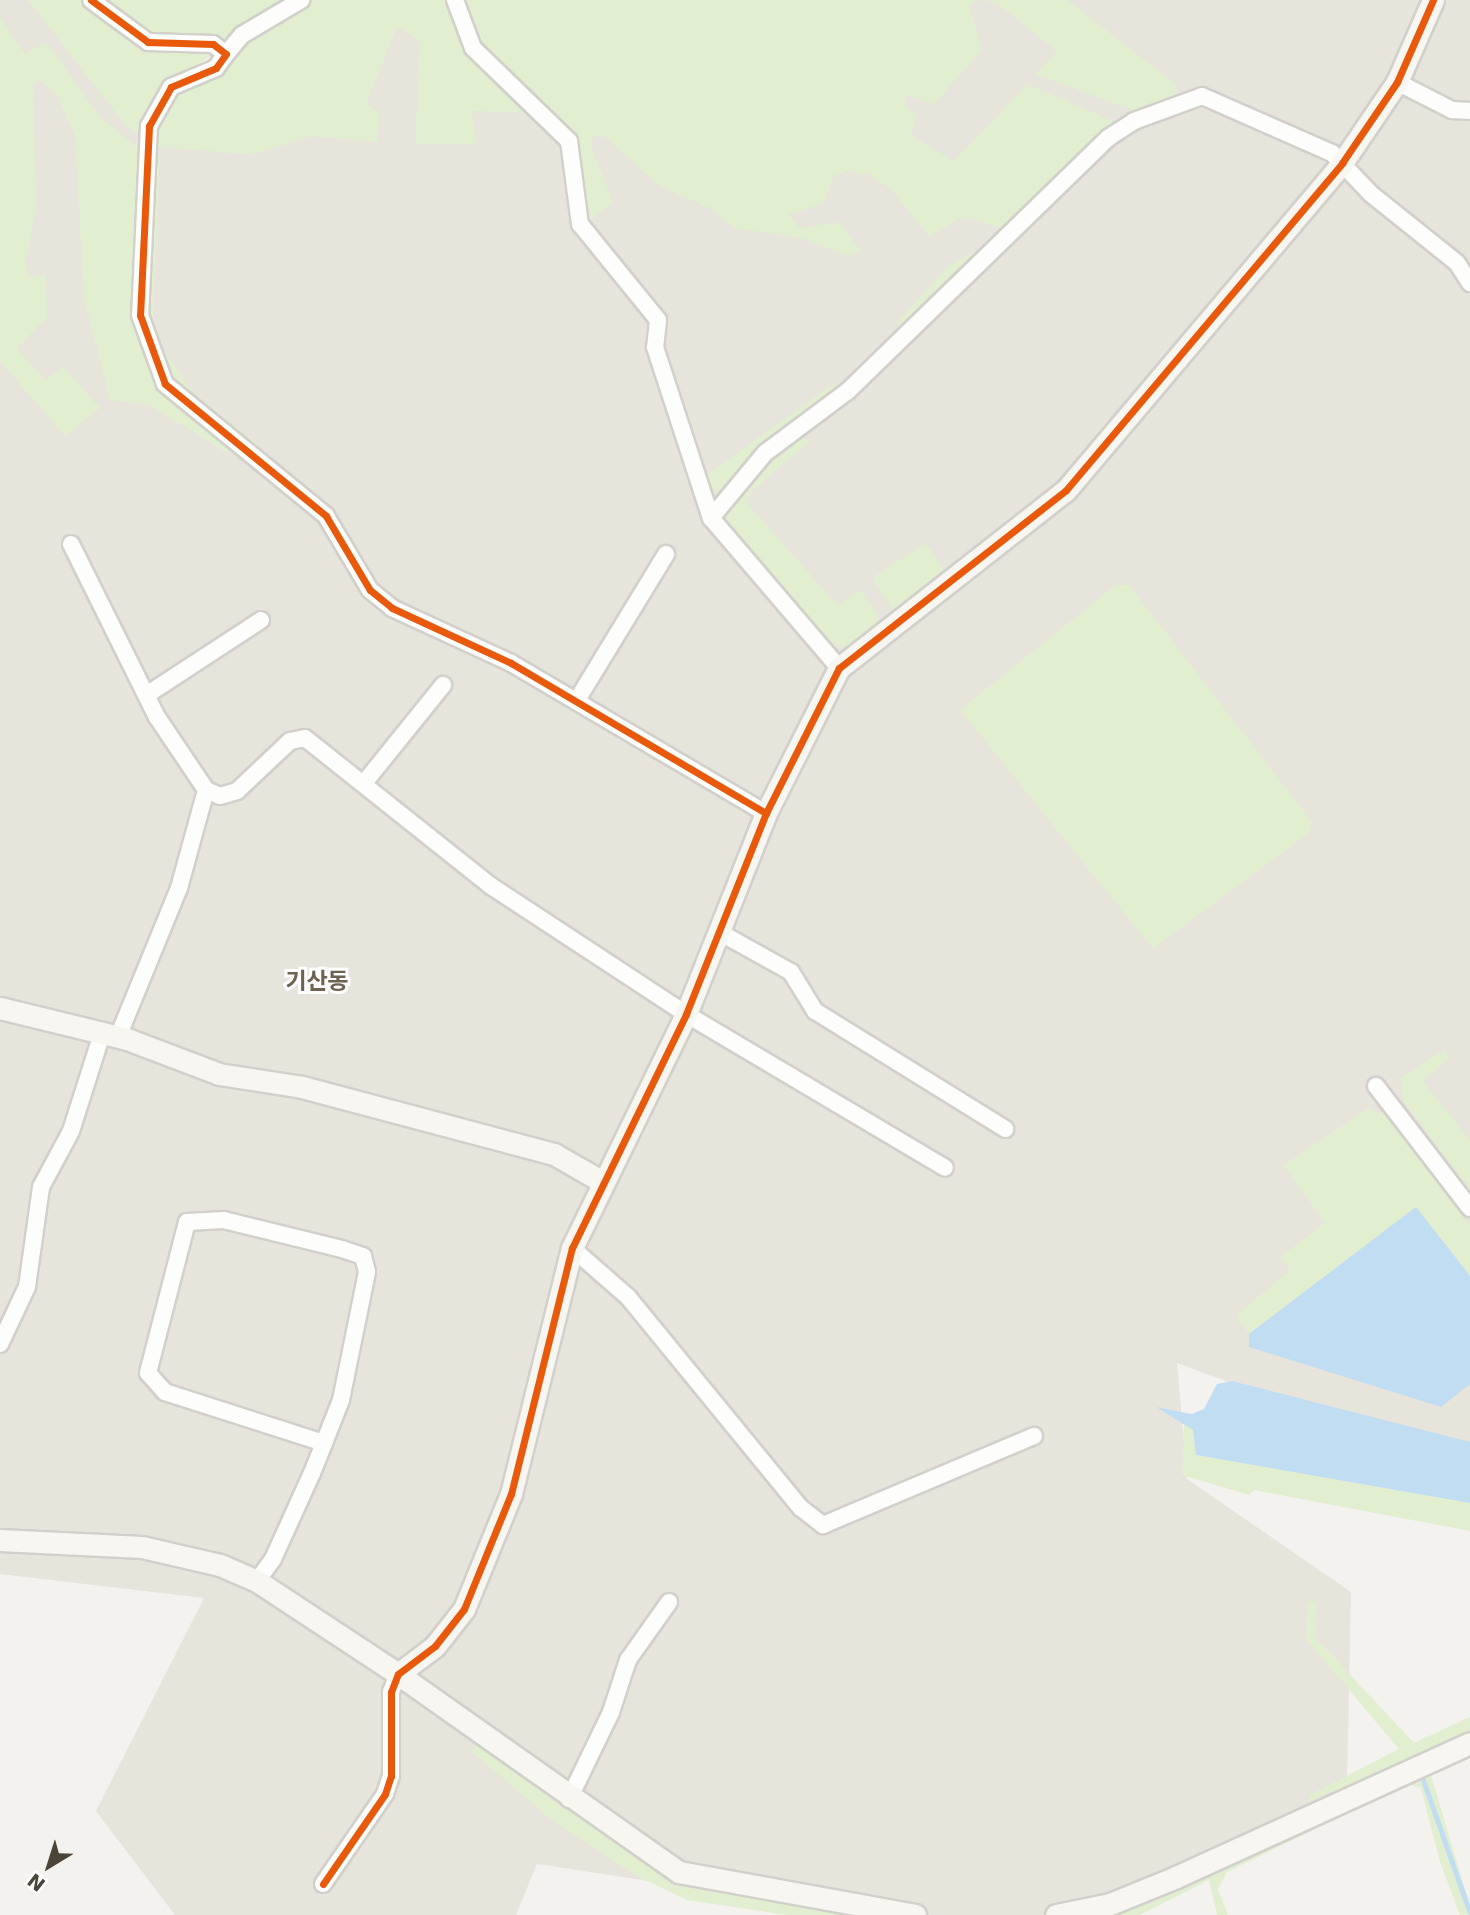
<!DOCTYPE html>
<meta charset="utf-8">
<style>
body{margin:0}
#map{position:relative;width:1470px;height:1915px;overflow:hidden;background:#f4f2ee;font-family:"DejaVu Sans","Noto Sans KR",sans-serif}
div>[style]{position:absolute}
.residential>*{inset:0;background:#e7e4dc}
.green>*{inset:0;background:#e1eecf;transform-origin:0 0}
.water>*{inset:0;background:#c0ddf1}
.stream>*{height:4.5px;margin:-2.25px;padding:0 2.25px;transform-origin:2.25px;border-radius:2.25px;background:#c0ddf1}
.roads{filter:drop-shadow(2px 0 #d2d0cb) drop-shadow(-2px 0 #d2d0cb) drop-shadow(0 2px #d2d0cb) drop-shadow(0 -2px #d2d0cb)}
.street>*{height:16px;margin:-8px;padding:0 8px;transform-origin:8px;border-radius:8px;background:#fdfdfc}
.secondary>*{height:21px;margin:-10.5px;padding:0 10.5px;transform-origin:10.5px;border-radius:10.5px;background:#f7f6f1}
.cycleway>*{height:7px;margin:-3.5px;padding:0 3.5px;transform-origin:3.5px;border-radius:3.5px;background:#e8590c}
span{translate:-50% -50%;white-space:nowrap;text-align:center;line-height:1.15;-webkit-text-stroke:6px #fff;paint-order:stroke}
.quarter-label{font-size:23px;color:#6e6250;font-weight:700}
.north{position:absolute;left:14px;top:1831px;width:70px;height:70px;-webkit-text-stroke:5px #fff;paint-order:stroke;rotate:218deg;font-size:19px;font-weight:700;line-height:28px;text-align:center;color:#4b4439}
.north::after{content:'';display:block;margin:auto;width:24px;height:32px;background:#4b4439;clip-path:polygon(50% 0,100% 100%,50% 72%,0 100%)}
</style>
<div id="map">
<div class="residential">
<div style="clip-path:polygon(0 0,79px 0,72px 47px,189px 115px,396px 0,1470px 0,1470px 1472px,1177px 1363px,1187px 1479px,1351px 1592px,1347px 1786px,1064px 1915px,872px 1915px,537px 1864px,516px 1915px,175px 1915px,96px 1811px,204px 1598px,0 1574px)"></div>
</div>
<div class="green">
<div style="clip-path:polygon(28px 0,85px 0,131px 38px,210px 48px,212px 55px,161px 88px,141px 135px,126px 126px)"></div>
<div style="clip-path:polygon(96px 0,452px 0,452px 14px,543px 113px,472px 111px,476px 144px,415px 144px,420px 40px,397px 27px,366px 104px,379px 111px,378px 142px,312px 136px,252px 155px,151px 146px,155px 122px,172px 92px,230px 58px,145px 32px)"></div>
<div style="clip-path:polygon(458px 0,977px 0,969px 6px,982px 50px,934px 104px,907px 95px,905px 107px,918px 115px,911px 135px,954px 161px,1028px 84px,1114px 122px,1005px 229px,963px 217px,929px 236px,891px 189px,870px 175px,848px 171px,834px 176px,823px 204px,789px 214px,799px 228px,840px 222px,861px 252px,847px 256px,801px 238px,734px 228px,711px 209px,658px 185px,606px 137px,594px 135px,591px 146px,613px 202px,589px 221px,577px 144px,479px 48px)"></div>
<div style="clip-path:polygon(984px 0,1067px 0,1176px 84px,1177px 97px,1135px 111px,1035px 74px,1057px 51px,998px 4px)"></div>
<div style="clip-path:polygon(0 17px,25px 54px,46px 42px,100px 117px,145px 154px,140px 344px,165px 391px,232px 449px,227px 453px,149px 405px,110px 400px,84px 298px,75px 136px,58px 97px,40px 80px,33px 86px,36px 210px,25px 264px,30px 277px,46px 274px,47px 317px,17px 348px,45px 380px,63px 367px,100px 408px,65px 436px,0 361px)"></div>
<div style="clip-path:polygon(153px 155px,160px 155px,153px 314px,159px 342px,190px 389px,258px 445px,252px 454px,166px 378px,145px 309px)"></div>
<div style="clip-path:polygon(989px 244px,905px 330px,897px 323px,947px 267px)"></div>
<div style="clip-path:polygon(833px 384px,840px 391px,713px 496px,704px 477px)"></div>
<div style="clip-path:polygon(802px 436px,809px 442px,751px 492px,747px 503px,837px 605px,861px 590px,882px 623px,847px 648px,829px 641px,724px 518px,737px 491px)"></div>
<div style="left:926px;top:543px;width:38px;height:64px;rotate:57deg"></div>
<div style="clip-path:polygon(1116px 585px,1129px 585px,1312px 822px,1309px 833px,1153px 949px,960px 710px)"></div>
<div style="clip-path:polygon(1444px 1050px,1450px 1057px,1423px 1081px,1470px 1140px,1470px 1190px,1404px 1102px,1400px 1078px)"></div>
<div style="clip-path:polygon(1369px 1108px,1386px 1116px,1470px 1225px,1470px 1276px,1416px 1207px,1249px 1334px,1236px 1316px,1290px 1270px,1280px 1257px,1325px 1223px,1284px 1165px)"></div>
<div style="clip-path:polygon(1184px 1424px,1193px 1430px,1196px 1455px,1470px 1503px,1470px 1531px,1254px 1490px,1249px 1495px,1182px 1475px)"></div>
<div style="clip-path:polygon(1308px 1601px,1317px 1602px,1315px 1637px,1414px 1743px,1470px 1717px,1470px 1734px,1308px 1802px,1311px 1794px,1399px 1749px,1306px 1639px)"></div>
<div style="clip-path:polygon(477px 1744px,689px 1884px,867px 1915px,787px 1915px,687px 1900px,635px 1875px,553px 1821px,472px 1752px)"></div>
<div style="clip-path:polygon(1470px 1749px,1470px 1756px,1430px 1772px,1470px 1906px,1422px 1769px)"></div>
<div style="clip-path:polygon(1418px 1771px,1469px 1915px,1460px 1915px,1440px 1862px,1421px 1788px,1407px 1784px,1227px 1872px,1218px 1889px,1228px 1915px,1217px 1915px,1209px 1880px,1140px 1915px,1072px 1915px)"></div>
</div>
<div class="water">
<div style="clip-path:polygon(1416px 1207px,1470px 1276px,1470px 1384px,1441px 1407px,1249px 1347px,1249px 1334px)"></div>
<div style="clip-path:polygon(1232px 1381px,1470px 1442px,1470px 1503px,1196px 1455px,1193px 1430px,1156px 1407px,1192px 1414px,1204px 1409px,1217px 1384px)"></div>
</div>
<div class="stream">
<div style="left:1421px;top:1773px;width:147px;rotate:70.6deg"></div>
</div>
<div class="roads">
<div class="street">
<div style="left:91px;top:0;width:71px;rotate:36.4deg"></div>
<div style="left:148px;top:42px;width:65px;rotate:1.8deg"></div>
<div style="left:213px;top:44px;width:16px;rotate:38deg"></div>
<div style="left:226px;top:54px;width:17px;rotate:126deg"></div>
<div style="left:216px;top:68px;width:49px;rotate:157.1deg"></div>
<div style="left:171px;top:87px;width:45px;rotate:119.4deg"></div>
<div style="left:149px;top:126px;width:189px;rotate:92.7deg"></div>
<div style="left:140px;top:315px;width:73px;rotate:70.1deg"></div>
<div style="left:165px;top:384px;width:208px;rotate:39.3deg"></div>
<div style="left:326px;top:516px;width:86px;rotate:59.3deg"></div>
<div style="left:370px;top:590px;width:28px;rotate:39deg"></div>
<div style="left:392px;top:608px;width:131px;rotate:24.8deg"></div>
<div style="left:511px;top:663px;width:296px;rotate:30.5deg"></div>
<div style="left:455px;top:0;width:51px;rotate:69.4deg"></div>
<div style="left:473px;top:48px;width:134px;rotate:44.1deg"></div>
<div style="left:569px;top:141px;width:84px;rotate:82.5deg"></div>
<div style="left:580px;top:224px;width:124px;rotate:50.9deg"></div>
<div style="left:658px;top:320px;width:27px;rotate:96deg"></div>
<div style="left:655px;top:347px;width:180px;rotate:71.9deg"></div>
<div style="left:711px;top:518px;width:197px;rotate:49.5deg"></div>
<div style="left:226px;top:54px;width:25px;rotate:-50deg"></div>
<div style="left:242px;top:35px;width:69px;rotate:-30.7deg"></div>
<div style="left:1397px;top:82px;width:62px;rotate:27deg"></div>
<div style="left:1452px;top:110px;width:18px;rotate:3deg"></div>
<div style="left:711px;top:518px;width:85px;rotate:-50.3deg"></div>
<div style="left:765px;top:453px;width:104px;rotate:-36.8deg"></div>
<div style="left:848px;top:391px;width:363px;rotate:-44.2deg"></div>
<div style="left:1108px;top:138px;width:31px;rotate:-33deg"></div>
<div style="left:1134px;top:121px;width:72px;rotate:-20.2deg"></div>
<div style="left:1202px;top:96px;width:142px;rotate:23.7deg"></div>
<div style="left:1332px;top:153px;width:57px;rotate:46.4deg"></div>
<div style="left:1371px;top:194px;width:110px;rotate:38.7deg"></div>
<div style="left:1457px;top:263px;width:24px;rotate:57deg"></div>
<div style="left:71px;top:544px;width:193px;rotate:63.6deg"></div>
<div style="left:157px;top:717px;width:88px;rotate:56.1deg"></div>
<div style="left:206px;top:790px;width:102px;rotate:105.4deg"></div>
<div style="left:179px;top:888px;width:161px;rotate:112.3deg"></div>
<div style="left:148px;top:694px;width:135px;rotate:-33.2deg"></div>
<div style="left:577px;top:700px;width:171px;rotate:-58.6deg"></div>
<div style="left:364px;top:783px;width:126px;rotate:-51.1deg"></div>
<div style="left:206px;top:790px;width:15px;rotate:23deg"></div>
<div style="left:220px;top:796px;width:18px;rotate:-16deg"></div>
<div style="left:237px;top:791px;width:73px;rotate:-43.3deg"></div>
<div style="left:290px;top:741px;width:15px;rotate:-11deg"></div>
<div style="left:305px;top:738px;width:238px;rotate:38.5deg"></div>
<div style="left:491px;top:886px;width:233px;rotate:33.3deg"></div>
<div style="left:686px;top:1014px;width:301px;rotate:30.7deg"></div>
<div style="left:719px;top:932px;width:82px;rotate:29.1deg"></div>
<div style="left:791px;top:972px;width:46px;rotate:58.4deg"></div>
<div style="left:815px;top:1011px;width:224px;rotate:31.8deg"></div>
<div style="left:1376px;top:1086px;width:154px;rotate:52.4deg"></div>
<div style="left:572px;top:1248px;width:74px;rotate:41.2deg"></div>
<div style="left:628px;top:1297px;width:273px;rotate:50.7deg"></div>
<div style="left:801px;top:1508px;width:28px;rotate:38deg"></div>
<div style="left:823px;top:1525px;width:229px;rotate:-22.9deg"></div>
<div style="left:0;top:1344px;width:63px;rotate:-64.7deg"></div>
<div style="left:27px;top:1287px;width:101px;rotate:-82deg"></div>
<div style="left:41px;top:1187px;width:64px;rotate:-61.8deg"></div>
<div style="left:71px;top:1131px;width:99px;rotate:-72.3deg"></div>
<div style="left:257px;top:1581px;width:27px;rotate:-54deg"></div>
<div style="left:273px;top:1559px;width:94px;rotate:-65.6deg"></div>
<div style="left:312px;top:1473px;width:32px;rotate:-68deg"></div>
<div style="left:324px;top:1443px;width:46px;rotate:-68.4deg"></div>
<div style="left:341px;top:1400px;width:131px;rotate:-78.5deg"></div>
<div style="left:367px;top:1272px;width:16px;rotate:-104deg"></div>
<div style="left:363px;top:1256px;width:22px;rotate:-162deg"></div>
<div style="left:342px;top:1249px;width:122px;rotate:-166.2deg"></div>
<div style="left:224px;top:1220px;width:37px;rotate:177deg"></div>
<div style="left:187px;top:1222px;width:156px;rotate:104.5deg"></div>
<div style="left:148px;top:1373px;width:25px;rotate:48deg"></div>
<div style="left:165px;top:1392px;width:167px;rotate:17.8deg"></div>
<div style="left:569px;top:1799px;width:97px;rotate:-64.2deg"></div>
<div style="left:611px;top:1712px;width:55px;rotate:-71.9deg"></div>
<div style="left:628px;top:1660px;width:71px;rotate:-54.7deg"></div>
<div style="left:323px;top:1884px;width:109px;rotate:-55.4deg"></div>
<div style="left:385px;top:1794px;width:19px;rotate:-72deg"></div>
<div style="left:391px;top:1776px;width:84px;rotate:-90deg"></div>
<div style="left:391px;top:1692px;width:19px;rotate:-69deg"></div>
</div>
<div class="secondary">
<div style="left:0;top:1008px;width:131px;rotate:13.7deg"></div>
<div style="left:127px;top:1039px;width:98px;rotate:20.8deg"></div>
<div style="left:219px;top:1074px;width:84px;rotate:8.9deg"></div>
<div style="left:302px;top:1087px;width:261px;rotate:14.9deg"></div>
<div style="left:554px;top:1154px;width:54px;rotate:29.9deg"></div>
<div style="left:0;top:1540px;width:142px;rotate:2.8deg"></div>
<div style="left:142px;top:1547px;width:80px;rotate:13deg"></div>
<div style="left:220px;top:1565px;width:40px;rotate:23.4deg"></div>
<div style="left:257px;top:1581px;width:169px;rotate:33.4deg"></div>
<div style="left:398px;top:1674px;width:344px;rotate:35.2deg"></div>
<div style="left:679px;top:1872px;width:240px;rotate:10.3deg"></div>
<div style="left:398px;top:1674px;width:46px;rotate:-37.1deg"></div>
<div style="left:435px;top:1646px;width:47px;rotate:-51.9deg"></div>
<div style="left:464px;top:1609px;width:124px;rotate:-67.8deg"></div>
<div style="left:511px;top:1494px;width:253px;rotate:-76.1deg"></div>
<div style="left:572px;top:1248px;width:260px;rotate:-64deg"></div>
<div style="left:686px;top:1014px;width:216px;rotate:-68.3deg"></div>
<div style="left:766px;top:813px;width:162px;rotate:-63.3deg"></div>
<div style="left:839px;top:668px;width:288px;rotate:-38.1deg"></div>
<div style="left:1066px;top:490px;width:428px;rotate:-49.8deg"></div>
<div style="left:1342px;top:163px;width:98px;rotate:-55.8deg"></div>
<div style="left:1397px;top:82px;width:90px;rotate:-66.3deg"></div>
<div style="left:1056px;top:1915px;width:55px;rotate:-11.5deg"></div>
<div style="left:1110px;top:1904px;width:71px;rotate:-22.2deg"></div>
<div style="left:1176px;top:1877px;width:323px;rotate:-24.5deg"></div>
</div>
</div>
<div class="cycleway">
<div style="left:91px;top:0;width:71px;rotate:36.4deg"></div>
<div style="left:148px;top:42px;width:65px;rotate:1.8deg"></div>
<div style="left:213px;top:44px;width:16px;rotate:38deg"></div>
<div style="left:226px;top:54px;width:17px;rotate:126deg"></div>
<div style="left:216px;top:68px;width:49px;rotate:157.1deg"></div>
<div style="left:171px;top:87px;width:45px;rotate:119.4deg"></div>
<div style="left:149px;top:126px;width:189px;rotate:92.7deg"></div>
<div style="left:140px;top:315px;width:73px;rotate:70.1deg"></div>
<div style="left:165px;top:384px;width:208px;rotate:39.3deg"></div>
<div style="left:326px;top:516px;width:86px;rotate:59.3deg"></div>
<div style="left:370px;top:590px;width:28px;rotate:39deg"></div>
<div style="left:392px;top:608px;width:131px;rotate:24.8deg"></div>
<div style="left:511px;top:663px;width:296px;rotate:30.5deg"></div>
<div style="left:323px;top:1884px;width:109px;rotate:-55.4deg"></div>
<div style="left:385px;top:1794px;width:19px;rotate:-72deg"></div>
<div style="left:391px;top:1776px;width:84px;rotate:-90deg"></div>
<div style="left:391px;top:1692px;width:19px;rotate:-69deg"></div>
<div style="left:398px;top:1674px;width:46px;rotate:-37.1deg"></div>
<div style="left:435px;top:1646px;width:47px;rotate:-51.9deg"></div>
<div style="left:464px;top:1609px;width:124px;rotate:-67.8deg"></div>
<div style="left:511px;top:1494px;width:253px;rotate:-76.1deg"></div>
<div style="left:572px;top:1248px;width:260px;rotate:-64deg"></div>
<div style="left:686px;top:1014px;width:216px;rotate:-68.3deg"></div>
<div style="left:766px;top:813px;width:162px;rotate:-63.3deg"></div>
<div style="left:839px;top:668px;width:288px;rotate:-38.1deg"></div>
<div style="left:1066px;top:490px;width:428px;rotate:-49.8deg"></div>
<div style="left:1342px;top:163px;width:98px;rotate:-55.8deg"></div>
<div style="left:1397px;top:82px;width:90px;rotate:-66.3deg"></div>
</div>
<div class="quarter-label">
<span style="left:317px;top:981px">기산동</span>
</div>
<div class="north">N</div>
</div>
